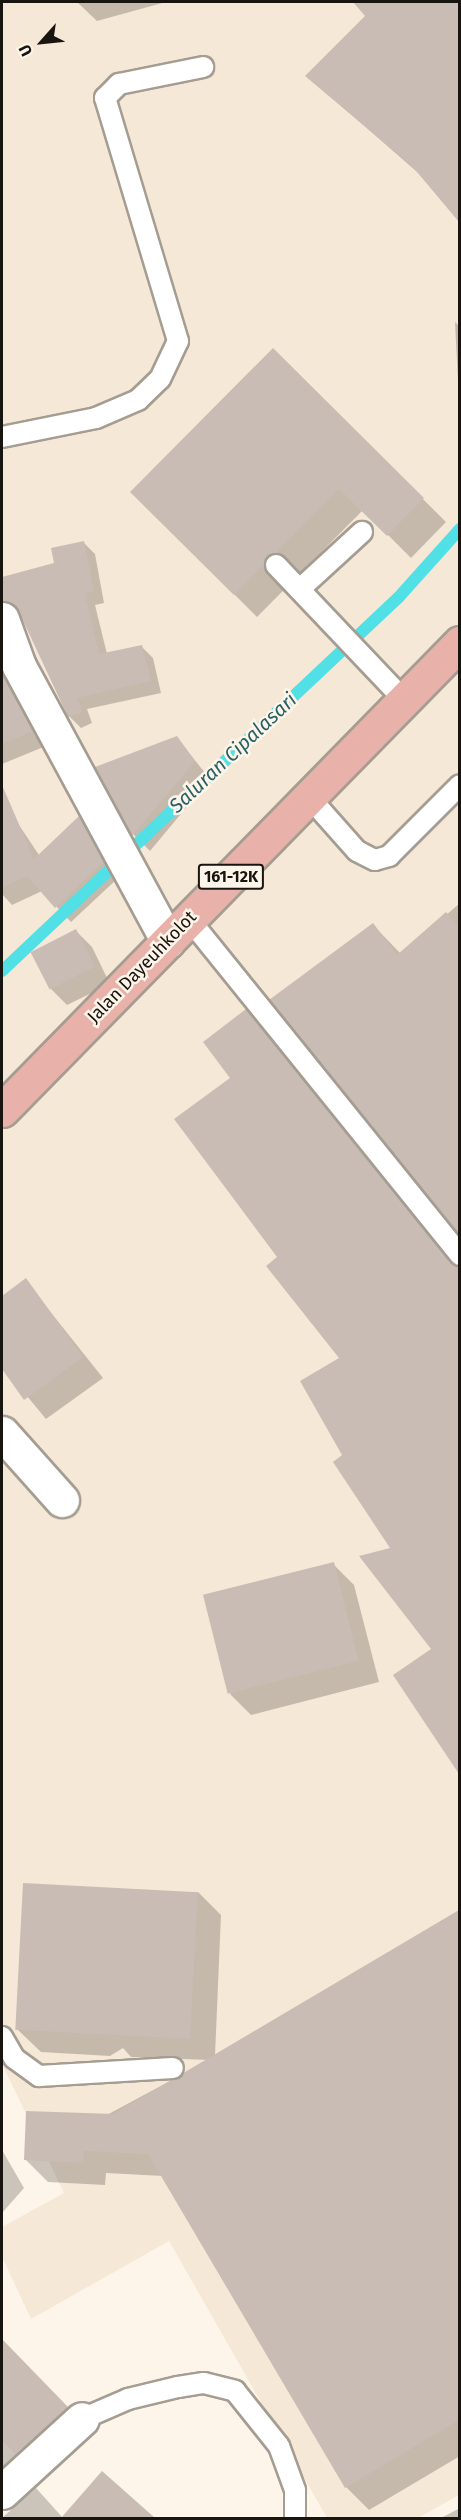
<!DOCTYPE html>
<style>
body{margin:0}
#map{position:relative;width:461px;height:2520px;overflow:hidden;background:#fef5ea;font-family:"Fira Sans",sans-serif}
div>[style]{position:absolute}
.built>*{inset:0;background:#f6e8d6}
.shadow>*{inset:0;background:#0003}
.stream>*{height:12px;margin:-6px;padding:0 6px;transform-origin:6px;border-radius:6px;background:#50e0e5}
.building>*{inset:0;background:#c9bcb4;transform-origin:0 0}
.roads{filter:drop-shadow(2px 0 #a59d92) drop-shadow(-2px 0 #a59d92) drop-shadow(0 2px #a59d92) drop-shadow(0 -2px #a59d92)}
.lane>*{height:20px;margin:-10px;padding:0 10px;transform-origin:10px;border-radius:10px;background:#fff}
.street>*{height:33px;margin:-16.5px;padding:0 16.5px;transform-origin:16.5px;border-radius:16.5px;background:#fff}
.primary>*{height:33px;margin:-16.5px;padding:0 16.5px;transform-origin:16.5px;border-radius:16.5px;background:#e8b1aa}
span{translate:-50% -50%;white-space:nowrap;text-align:center;line-height:1.15;-webkit-text-stroke:5px #fef5ea;paint-order:stroke}
.shield-label span{padding:2px 4px;background:#fef5ea;border:2px solid;border-radius:4px;-webkit-text-stroke-width:0}
.shield-label{font-size:16px;color:#181511;font-weight:700}
.street-label{font-size:18px;color:#181511}
.water-label{font-size:20px;color:#276164;font-style:italic}
.frame{position:absolute;inset:0;border:3px solid #181511;pointer-events:none}
.north{position:absolute;left:12px;top:12px;width:60px;height:60px;-webkit-text-stroke:4px #fef5ea;paint-order:stroke;rotate:243deg;font-size:16px;font-weight:700;line-height:24px;text-align:center;color:#181511}
.north::after{content:'';display:block;margin:auto;width:21px;height:27px;background:#181511;clip-path:polygon(50% 0,100% 100%,50% 72%,0 100%)}
</style>
<div id="map">
<div class="built">
<div style="clip-path:polygon(2px 2px,459px 2px,459px 2495px,418px 2518px,327px 2518px,169px 2241px,31px 2319px,2px 2257px,2px 2227px,64px 2193px,2px 2064px)"></div>
</div>
<div class="shadow">
<div style="clip-path:polygon(77px 2px,166px 2px,97px 21px)"></div>
<div style="clip-path:polygon(355px 2px,460px 2px,460px 220px,424px 178px,307px 76px,367px 16px)"></div>
<div style="clip-path:polygon(455px 322px,460px 327px,460px 421px)"></div>
<div style="clip-path:polygon(273px 350px,446px 522px,411px 558px,363px 510px,257px 617px,132px 492px)"></div>
<div style="clip-path:polygon(84px 543px,95px 554px,104px 603px,95px 605px,107px 654px,142px 647px,153px 658px,161px 693px,87px 709px,92px 723px,81px 728px,69px 716px,23px 617px,4px 600px,2px 578px,56px 564px)"></div>
<div style="clip-path:polygon(6px 684px,21px 698px,46px 746px,2px 764px,2px 686px)"></div>
<div style="clip-path:polygon(177px 738px,210px 779px,150px 851px,134px 835px,97px 768px)"></div>
<div style="clip-path:polygon(79px 818px,94px 833px,118px 878px,71px 922px,42px 891px,12px 905px,2px 894px,2px 829px,17px 822px,39px 855px)"></div>
<div style="clip-path:polygon(460px 903px,460px 1233px,272px 1000px,373px 925px,401px 954px)"></div>
<div style="clip-path:polygon(75px 930px,92px 947px,110px 984px,67px 1005px,51px 989px)"></div>
<div style="clip-path:polygon(246px 1011px,460px 1265px,460px 1772px,395px 1676px,433px 1649px,393px 1549px,344px 1456px,341px 1358px,279px 1257px,232px 1078px)"></div>
<div style="clip-path:polygon(25px 1280px,103px 1378px,46px 1419px,2px 1366px,2px 1298px)"></div>
<div style="clip-path:polygon(333px 1564px,354px 1585px,379px 1682px,251px 1715px,230px 1694px)"></div>
<div style="clip-path:polygon(198px 1892px,221px 1915px,215px 2056px,460px 1912px,460px 2456px,369px 2510px,346px 2487px,163px 2176px,106px 2173px,105px 2185px,48px 2182px,25px 2159px,209px 2060px,131px 2057px,123px 2048px,110px 2056px,41px 2052px,18px 2030px)"></div>
<div style="clip-path:polygon(2px 2150px,24px 2188px,2px 2213px)"></div>
<div style="clip-path:polygon(2px 2340px,85px 2426px,2px 2505px)"></div>
<div style="clip-path:polygon(102px 2473px,151px 2518px,4px 2518px,3px 2517px,36px 2488px,63px 2518px)"></div>
<div style="clip-path:polygon(460px 2508px,460px 2518px,441px 2518px)"></div>
</div>
<div class="stream">
<div style="left:2px;top:971px;width:544px;rotate:-43.29deg"></div>
<div style="left:398px;top:598px;width:93px;rotate:-48.1deg"></div>
</div>
<div class="building">
<div style="clip-path:polygon(353px 2px,459px 2px,459px 222px,412px 166px,305px 76px,365px 16px)"></div>
<div style="clip-path:polygon(273px 348px,424px 498px,387px 536px,339px 489px,234px 595px,130px 492px)"></div>
<div style="clip-path:polygon(84px 541px,94px 592px,85px 593px,99px 654px,142px 645px,151px 681px,77px 698px,82px 712px,68px 717px,19px 612px,2px 601px,2px 577px,54px 563px,51px 548px)"></div>
<div style="clip-path:polygon(2px 673px,33px 731px,2px 744px)"></div>
<div style="clip-path:polygon(177px 736px,195px 761px,132px 836px,95px 767px)"></div>
<div style="clip-path:polygon(2px 785px,34px 859px,79px 816px,104px 862px,55px 908px,27px 876px,2px 888px)"></div>
<div style="clip-path:polygon(446px 912px,459px 927px,459px 1235px,269px 1000px,373px 923px,397px 955px)"></div>
<div style="left:76px;top:929px;width:42px;height:51px;rotate:63deg"></div>
<div style="clip-path:polygon(246px 1009px,459px 1267px,459px 1774px,393px 1675px,431px 1649px,359px 1556px,390px 1548px,333px 1462px,342px 1455px,300px 1381px,339px 1358px,266px 1266px,277px 1257px,174px 1119px,230px 1078px,203px 1042px)"></div>
<div style="clip-path:polygon(26px 1278px,83px 1357px,24px 1400px,2px 1369px,2px 1296px)"></div>
<div style="left:334px;top:1562px;width:102px;height:135px;rotate:76deg"></div>
<div style="left:23px;top:1883px;width:175px;height:147px;rotate:3deg"></div>
<div style="clip-path:polygon(459px 1910px,459px 2420px,345px 2488px,148px 2154px,84px 2151px,83px 2163px,24px 2160px,26px 2111px,114px 2114px)"></div>
<div style="clip-path:polygon(2px 2339px,68px 2407px,15px 2454px,2px 2440px)"></div>
<div style="clip-path:polygon(102px 2471px,155px 2518px,61px 2518px)"></div>
</div>
<div class="roads">
<div class="lane">
<div style="left:2px;top:437px;width:96px;rotate:-11.4deg"></div>
<div style="left:96px;top:418px;width:46px;rotate:-23.2deg"></div>
<div style="left:138px;top:400px;width:30px;rotate:-44deg"></div>
<div style="left:160px;top:379px;width:42px;rotate:-64.7deg"></div>
<div style="left:178px;top:341px;width:254px;rotate:-106.7deg"></div>
<div style="left:105px;top:98px;width:20px;rotate:-45deg"></div>
<div style="left:119px;top:84px;width:86px;rotate:-11.4deg"></div>
<div style="left:276px;top:565px;width:186px;rotate:46.5deg"></div>
<div style="left:301px;top:588px;width:83px;rotate:-42.6deg"></div>
<div style="left:309px;top:797px;width:72px;rotate:48.4deg"></div>
<div style="left:357px;top:851px;width:20px;rotate:27deg"></div>
<div style="left:375px;top:860px;width:15px;rotate:-16deg"></div>
<div style="left:389px;top:856px;width:100px;rotate:-45deg"></div>
<div style="left:189px;top:919px;width:432px;rotate:51.1deg"></div>
<div style="left:2px;top:2037px;width:24px;rotate:60deg"></div>
<div style="left:14px;top:2058px;width:31px;rotate:36deg"></div>
<div style="left:39px;top:2076px;width:134px;rotate:-3.4deg"></div>
<div style="left:82px;top:2419px;width:50px;rotate:-23.5deg"></div>
<div style="left:128px;top:2399px;width:51px;rotate:-13.5deg"></div>
<div style="left:178px;top:2387px;width:26px;rotate:-9deg"></div>
<div style="left:204px;top:2383px;width:32px;rotate:14deg"></div>
<div style="left:235px;top:2391px;width:70px;rotate:51.3deg"></div>
<div style="left:279px;top:2446px;width:47px;rotate:70deg"></div>
<div style="left:295px;top:2490px;width:28px;rotate:90deg"></div>
</div>
<div class="street">
<div style="left:2px;top:619px;width:50px;rotate:70.1deg"></div>
<div style="left:19px;top:666px;width:313px;rotate:61.6deg"></div>
<div style="left:2px;top:1433px;width:90px;rotate:48.2deg"></div>
<div style="left:2px;top:2492px;width:108px;rotate:-42.4deg"></div>
</div>
<div class="primary">
<div style="left:2px;top:1110px;width:654px;rotate:-45.56deg"></div>
</div>
</div>
<div class="shield-label">
<span style="left:231px;top:877px">161-12K</span>
</div>
<div class="street-label">
<span style="left:142px;top:967px;rotate:-46deg">Jalan Dayeuhkolot</span>
</div>
<div class="water-label">
<span style="left:233px;top:753px;rotate:-43deg">Saluran Cipalasari</span>
</div>
<div class="frame"></div>
<div class="north">U</div>
</div>
